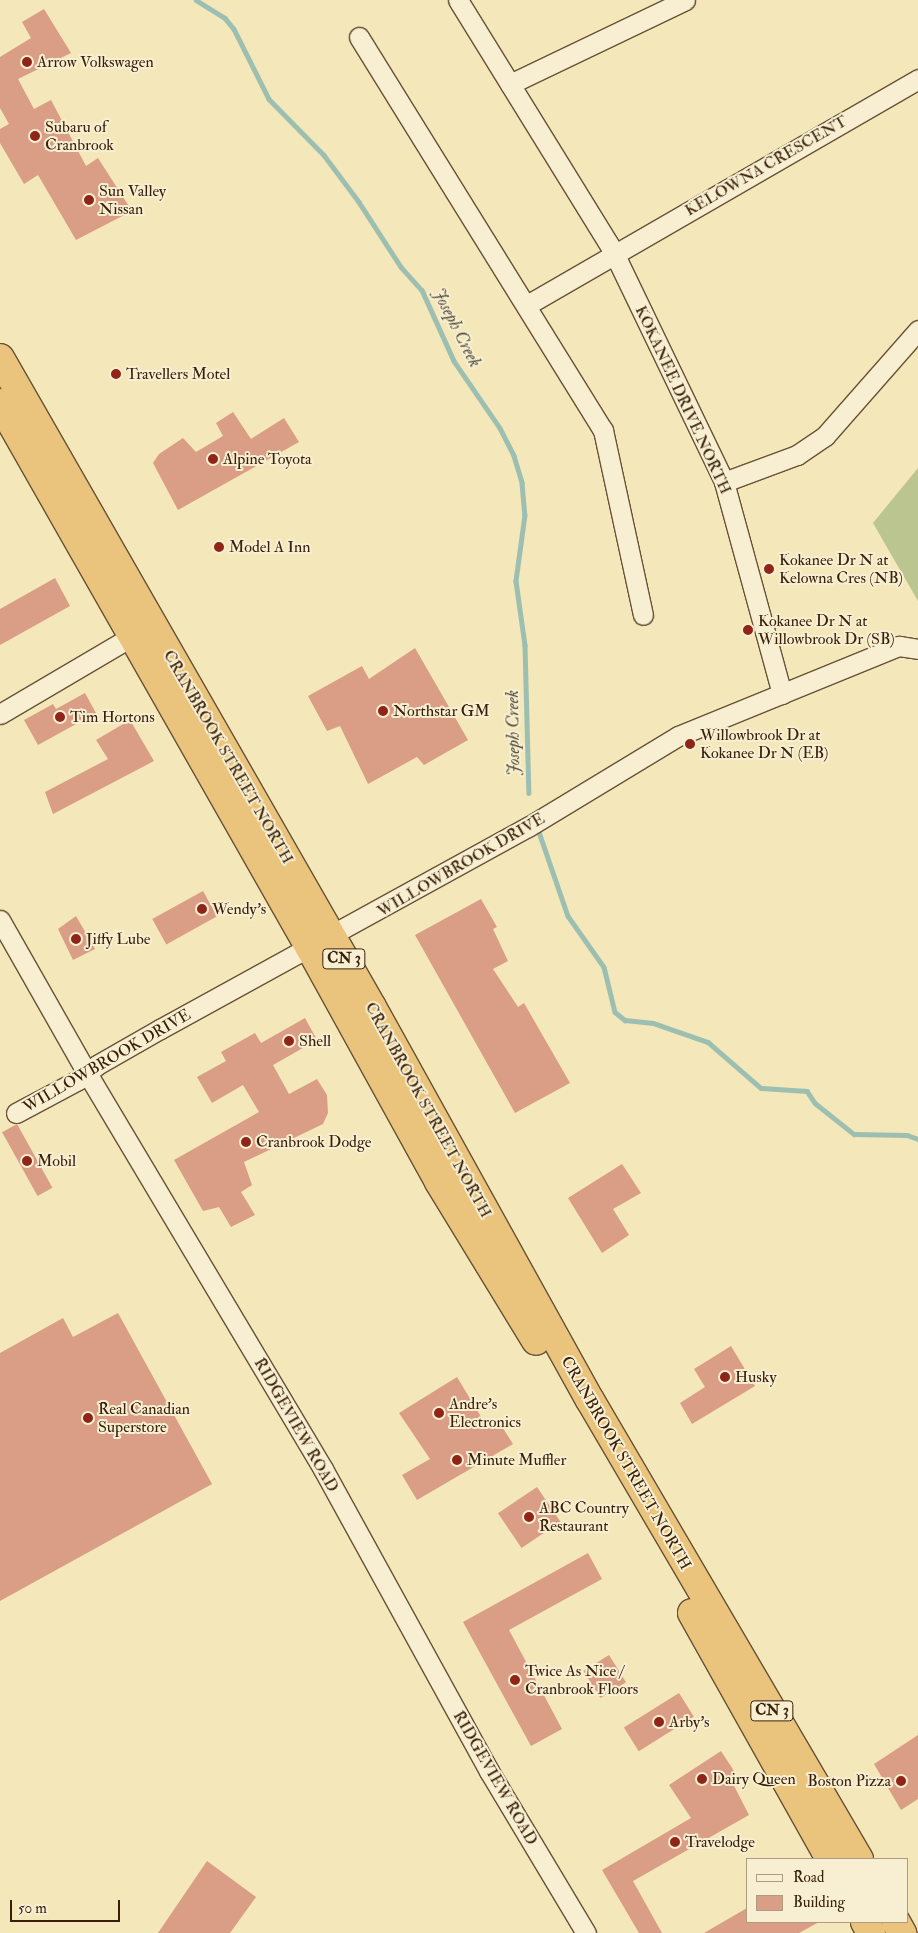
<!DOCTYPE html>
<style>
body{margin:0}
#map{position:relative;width:918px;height:1933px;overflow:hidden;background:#f4e7b9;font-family:"IM FELL Double Pica",serif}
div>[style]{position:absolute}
.green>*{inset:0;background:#bac590}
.stream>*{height:4.5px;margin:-2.25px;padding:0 2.25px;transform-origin:2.25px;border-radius:2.25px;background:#9cbfb2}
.building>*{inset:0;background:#d99e85;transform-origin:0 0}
.roads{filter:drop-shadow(1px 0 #675236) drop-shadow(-1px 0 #675236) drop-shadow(0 1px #675236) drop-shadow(0 -1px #675236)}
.minor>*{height:19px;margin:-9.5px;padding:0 9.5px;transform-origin:9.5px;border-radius:9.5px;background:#f8efd2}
.highway>*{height:28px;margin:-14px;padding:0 14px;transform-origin:14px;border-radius:14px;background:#eac47c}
.dots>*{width:14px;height:14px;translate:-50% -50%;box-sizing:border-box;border:2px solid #f8efd2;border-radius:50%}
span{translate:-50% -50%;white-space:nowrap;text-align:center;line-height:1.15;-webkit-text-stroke:4px #f8efd2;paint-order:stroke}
.shield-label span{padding:1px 4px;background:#f8efd2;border:1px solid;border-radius:4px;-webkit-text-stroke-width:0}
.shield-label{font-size:15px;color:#38200a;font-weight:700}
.poi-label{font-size:16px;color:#38200a}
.left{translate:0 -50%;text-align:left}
.right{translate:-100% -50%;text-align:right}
.street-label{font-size:16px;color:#38200a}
.water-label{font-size:18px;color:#56503c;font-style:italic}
.legend{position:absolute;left:746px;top:1858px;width:162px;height:65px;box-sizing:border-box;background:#f8efd2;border:1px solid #ab9c82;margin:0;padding:6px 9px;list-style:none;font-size:15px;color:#38200a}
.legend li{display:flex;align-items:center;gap:10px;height:25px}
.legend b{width:25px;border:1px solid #ab9c82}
.scale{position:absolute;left:10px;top:1900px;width:110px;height:22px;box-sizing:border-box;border:2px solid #38200a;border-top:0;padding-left:6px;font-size:15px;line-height:18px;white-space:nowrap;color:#38200a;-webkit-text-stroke:4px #f8efd2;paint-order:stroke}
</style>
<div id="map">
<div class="green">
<div style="clip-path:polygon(918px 468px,918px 601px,873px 523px)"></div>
</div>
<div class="stream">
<div style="left:196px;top:0;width:34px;rotate:32deg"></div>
<div style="left:225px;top:18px;width:14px;rotate:51deg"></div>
<div style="left:234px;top:29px;width:78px;rotate:63.4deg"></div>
<div style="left:269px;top:99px;width:78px;rotate:45.5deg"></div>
<div style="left:324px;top:155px;width:59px;rotate:53.3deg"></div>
<div style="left:359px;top:202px;width:77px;rotate:57.1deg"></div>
<div style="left:401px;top:267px;width:31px;rotate:48deg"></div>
<div style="left:422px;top:290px;width:78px;rotate:65.7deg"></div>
<div style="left:454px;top:361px;width:81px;rotate:55.5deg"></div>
<div style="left:500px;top:428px;width:31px;rotate:63deg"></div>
<div style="left:514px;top:456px;width:28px;rotate:73deg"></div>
<div style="left:522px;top:483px;width:32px;rotate:85deg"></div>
<div style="left:525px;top:515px;width:67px;rotate:97.8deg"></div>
<div style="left:516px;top:581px;width:65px;rotate:82deg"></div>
<div style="left:525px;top:645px;width:148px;rotate:88.5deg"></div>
<div style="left:538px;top:829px;width:92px;rotate:71deg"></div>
<div style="left:568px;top:916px;width:62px;rotate:54.8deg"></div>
<div style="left:604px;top:967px;width:46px;rotate:76.3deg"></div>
<div style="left:615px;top:1012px;width:13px;rotate:39deg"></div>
<div style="left:625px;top:1020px;width:28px;rotate:6deg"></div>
<div style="left:653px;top:1023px;width:58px;rotate:19.1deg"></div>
<div style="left:708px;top:1042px;width:70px;rotate:41deg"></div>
<div style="left:761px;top:1088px;width:46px;rotate:3.7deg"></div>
<div style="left:807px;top:1091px;width:14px;rotate:56deg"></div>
<div style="left:815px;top:1103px;width:50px;rotate:38.5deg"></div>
<div style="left:854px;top:1134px;width:53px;rotate:1.1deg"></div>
<div style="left:907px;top:1135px;width:12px;rotate:20deg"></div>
</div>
<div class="building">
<div style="clip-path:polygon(44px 9px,71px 53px,18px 79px,34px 109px,51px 100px,86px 166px,98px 158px,132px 211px,76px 240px,38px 175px,24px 184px,0 143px,0 129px,9px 124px,0 108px,0 57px,31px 38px,22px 22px)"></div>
<div style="clip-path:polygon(233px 412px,251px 439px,284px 418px,299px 442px,178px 510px,153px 463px,159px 454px,183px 438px,196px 452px,223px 436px,216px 423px)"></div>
<div style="clip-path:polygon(55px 578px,70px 606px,0 645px,0 609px)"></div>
<div style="clip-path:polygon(415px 648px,468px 740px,424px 765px,417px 757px,368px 784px,340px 726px,327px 731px,308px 696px,362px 666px,369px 679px)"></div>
<div style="clip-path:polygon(85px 693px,96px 713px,38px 745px,24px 720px,53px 704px,56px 709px)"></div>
<div style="clip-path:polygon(130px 720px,154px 761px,53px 814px,45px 792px,108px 759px,96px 740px)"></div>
<div style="left:203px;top:891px;width:29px;height:58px;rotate:61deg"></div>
<div style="clip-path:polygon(481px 899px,497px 927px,493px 929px,508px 961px,493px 969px,518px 1007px,524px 1003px,570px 1083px,515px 1113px,415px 935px)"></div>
<div style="clip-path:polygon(76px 916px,95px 949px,73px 960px,58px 929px)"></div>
<div style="clip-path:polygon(305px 1018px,317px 1040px,273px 1065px,289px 1094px,317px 1079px,327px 1095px,328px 1113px,323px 1124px,244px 1162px,252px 1185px,241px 1192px,255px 1215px,231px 1227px,219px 1207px,203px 1211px,174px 1160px,259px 1112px,243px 1085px,212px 1103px,197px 1077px,226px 1061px,221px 1052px,255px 1033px,261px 1043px)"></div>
<div style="left:17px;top:1124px;width:73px;height:17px;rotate:61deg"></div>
<div style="clip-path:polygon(622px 1164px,641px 1193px,613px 1209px,629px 1235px,602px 1253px,568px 1198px)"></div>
<div style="clip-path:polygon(118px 1313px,212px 1484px,0 1601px,0 1353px,63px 1318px,73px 1337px)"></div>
<div style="clip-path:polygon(731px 1346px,755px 1386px,692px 1424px,680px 1403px,705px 1387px,694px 1369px)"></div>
<div style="clip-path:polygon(457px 1377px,486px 1425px,497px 1419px,513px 1444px,417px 1500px,402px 1475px,430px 1459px,399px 1413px)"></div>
<div style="left:537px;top:1487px;width:42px;height:47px;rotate:56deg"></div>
<div style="clip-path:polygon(588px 1553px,602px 1579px,509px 1630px,562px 1729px,531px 1746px,463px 1622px)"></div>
<div style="left:609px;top:1655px;width:32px;height:30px;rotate:58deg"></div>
<div style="left:679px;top:1693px;width:28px;height:65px;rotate:58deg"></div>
<div style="clip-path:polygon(918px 1735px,918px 1799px,901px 1810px,874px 1764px)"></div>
<div style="clip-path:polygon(721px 1751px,736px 1774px,730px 1778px,749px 1815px,633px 1881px,662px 1933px,639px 1933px,602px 1870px,691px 1818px,669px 1785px)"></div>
<div style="clip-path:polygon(207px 1861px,256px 1897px,230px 1933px,158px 1933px)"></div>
<div style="clip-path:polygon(747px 1908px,747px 1922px,819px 1922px,799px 1933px,704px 1933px)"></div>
</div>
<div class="roads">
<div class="minor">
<div style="left:458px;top:0;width:297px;rotate:58.3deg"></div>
<div style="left:614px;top:253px;width:254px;rotate:64.3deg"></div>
<div style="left:724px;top:482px;width:220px;rotate:74.7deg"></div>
<div style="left:359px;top:37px;width:463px;rotate:58.2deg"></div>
<div style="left:603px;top:430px;width:189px;rotate:77.8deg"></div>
<div style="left:510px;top:84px;width:194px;rotate:-25.6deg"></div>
<div style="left:527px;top:305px;width:452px;rotate:-30deg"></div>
<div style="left:724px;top:482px;width:78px;rotate:-20.3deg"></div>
<div style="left:797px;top:455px;width:34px;rotate:-34deg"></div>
<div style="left:825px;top:436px;width:141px;rotate:-48.7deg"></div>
<div style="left:0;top:714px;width:164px;rotate:-30.5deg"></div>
<div style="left:0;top:920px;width:176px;rotate:60.4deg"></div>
<div style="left:87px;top:1073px;width:461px;rotate:59.2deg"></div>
<div style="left:323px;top:1469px;width:345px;rotate:61.2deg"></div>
<div style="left:489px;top:1771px;width:189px;rotate:59.1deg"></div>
<div style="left:16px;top:1113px;width:70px;rotate:-28deg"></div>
<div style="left:78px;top:1080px;width:24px;rotate:-38deg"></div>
<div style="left:97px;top:1065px;width:73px;rotate:-29.7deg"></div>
<div style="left:160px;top:1029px;width:420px;rotate:-28.8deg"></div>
<div style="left:528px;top:827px;width:175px;rotate:-31.2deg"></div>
<div style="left:678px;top:736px;width:239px;rotate:-22.2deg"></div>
<div style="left:899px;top:646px;width:19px;rotate:9deg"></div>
</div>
<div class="highway">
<div style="left:0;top:358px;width:748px;rotate:60.18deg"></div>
<div style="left:372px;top:1007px;width:449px;rotate:61deg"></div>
<div style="left:590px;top:1400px;width:532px;rotate:59.63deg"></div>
<div style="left:0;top:403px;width:627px;rotate:60.37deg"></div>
<div style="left:310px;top:948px;width:267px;rotate:61.1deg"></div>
<div style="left:439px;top:1182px;width:186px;rotate:58.6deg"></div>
<div style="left:692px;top:1613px;width:282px;rotate:60.7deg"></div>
<div style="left:865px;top:1922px;width:13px;rotate:61deg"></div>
<div style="left:896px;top:1922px;width:13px;rotate:61deg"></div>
</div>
</div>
<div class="dots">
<div style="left:27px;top:62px;background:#8f2418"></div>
<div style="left:35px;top:136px;background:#8f2418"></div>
<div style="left:89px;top:200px;background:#8f2418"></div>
<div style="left:116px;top:374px;background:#8f2418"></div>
<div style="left:213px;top:459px;background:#8f2418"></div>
<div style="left:219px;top:547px;background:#8f2418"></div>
<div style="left:769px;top:569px;background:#8f2418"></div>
<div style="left:748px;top:630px;background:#8f2418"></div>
<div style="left:383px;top:711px;background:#8f2418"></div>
<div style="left:60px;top:717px;background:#8f2418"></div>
<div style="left:690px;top:744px;background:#8f2418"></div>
<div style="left:202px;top:909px;background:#8f2418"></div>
<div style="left:76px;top:939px;background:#8f2418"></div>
<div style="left:289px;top:1041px;background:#8f2418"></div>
<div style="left:246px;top:1142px;background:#8f2418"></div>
<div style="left:27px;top:1161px;background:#8f2418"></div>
<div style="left:725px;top:1377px;background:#8f2418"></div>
<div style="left:439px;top:1413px;background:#8f2418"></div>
<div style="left:88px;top:1418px;background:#8f2418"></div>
<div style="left:457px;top:1460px;background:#8f2418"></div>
<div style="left:529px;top:1517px;background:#8f2418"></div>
<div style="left:515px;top:1680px;background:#8f2418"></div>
<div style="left:659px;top:1722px;background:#8f2418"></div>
<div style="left:702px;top:1779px;background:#8f2418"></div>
<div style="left:901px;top:1781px;background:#8f2418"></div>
<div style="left:675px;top:1842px;background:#8f2418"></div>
</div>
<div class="shield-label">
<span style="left:344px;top:959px">CN 3</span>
<span style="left:772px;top:1711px">CN 3</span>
</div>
<div class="poi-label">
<span class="left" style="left:37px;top:62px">Arrow Volkswagen</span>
<span class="left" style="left:45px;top:136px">Subaru of<br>Cranbrook</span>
<span class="left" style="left:99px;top:200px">Sun Valley<br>Nissan</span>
<span class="left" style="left:126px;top:374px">Travellers Motel</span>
<span class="left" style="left:223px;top:459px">Alpine Toyota</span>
<span class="left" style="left:229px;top:547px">Model A Inn</span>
<span class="left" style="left:779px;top:569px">Kokanee Dr N at<br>Kelowna Cres (NB)</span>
<span class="left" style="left:758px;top:630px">Kokanee Dr N at<br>Willowbrook Dr (SB)</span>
<span class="left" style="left:393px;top:711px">Northstar GM</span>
<span class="left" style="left:70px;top:717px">Tim Hortons</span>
<span class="left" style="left:700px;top:744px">Willowbrook Dr at<br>Kokanee Dr N (EB)</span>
<span class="left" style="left:212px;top:909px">Wendy's</span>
<span class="left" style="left:86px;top:939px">Jiffy Lube</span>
<span class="left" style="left:299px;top:1041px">Shell</span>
<span class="left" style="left:256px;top:1142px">Cranbrook Dodge</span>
<span class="left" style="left:37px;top:1161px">Mobil</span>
<span class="left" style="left:735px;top:1377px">Husky</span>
<span class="left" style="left:449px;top:1413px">Andre's<br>Electronics</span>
<span class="left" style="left:98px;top:1418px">Real Canadian<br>Superstore</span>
<span class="left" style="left:467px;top:1460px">Minute Muffler</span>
<span class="left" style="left:539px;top:1517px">ABC Country<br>Restaurant</span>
<span class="left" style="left:525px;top:1680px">Twice As Nice /<br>Cranbrook Floors</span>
<span class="left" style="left:669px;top:1722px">Arby's</span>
<span class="left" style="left:712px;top:1779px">Dairy Queen</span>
<span class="right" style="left:891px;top:1781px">Boston Pizza</span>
<span class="left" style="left:685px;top:1842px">Travelodge</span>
</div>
<div class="street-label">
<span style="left:766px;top:166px;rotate:-30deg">KELOWNA CRESCENT</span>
<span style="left:683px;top:400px;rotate:65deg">KOKANEE DRIVE NORTH</span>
<span style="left:228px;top:757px;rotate:60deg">CRANBROOK STREET NORTH</span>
<span style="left:461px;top:865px;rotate:-30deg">WILLOWBROOK DRIVE</span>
<span style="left:107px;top:1061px;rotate:-30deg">WILLOWBROOK DRIVE</span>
<span style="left:428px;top:1110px;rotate:61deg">CRANBROOK STREET NORTH</span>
<span style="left:296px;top:1425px;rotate:60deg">RIDGEVIEW ROAD</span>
<span style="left:626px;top:1463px;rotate:60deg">CRANBROOK STREET NORTH</span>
<span style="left:495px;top:1778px;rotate:60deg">RIDGEVIEW ROAD</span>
</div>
<div class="water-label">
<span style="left:456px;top:328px;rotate:63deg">Joseph Creek</span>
<span style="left:514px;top:733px;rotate:-91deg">Joseph Creek</span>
</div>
<ul class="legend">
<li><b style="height:6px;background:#f8efd2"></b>Road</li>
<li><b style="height:14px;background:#d99e85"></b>Building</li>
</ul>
<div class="scale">50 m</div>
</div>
